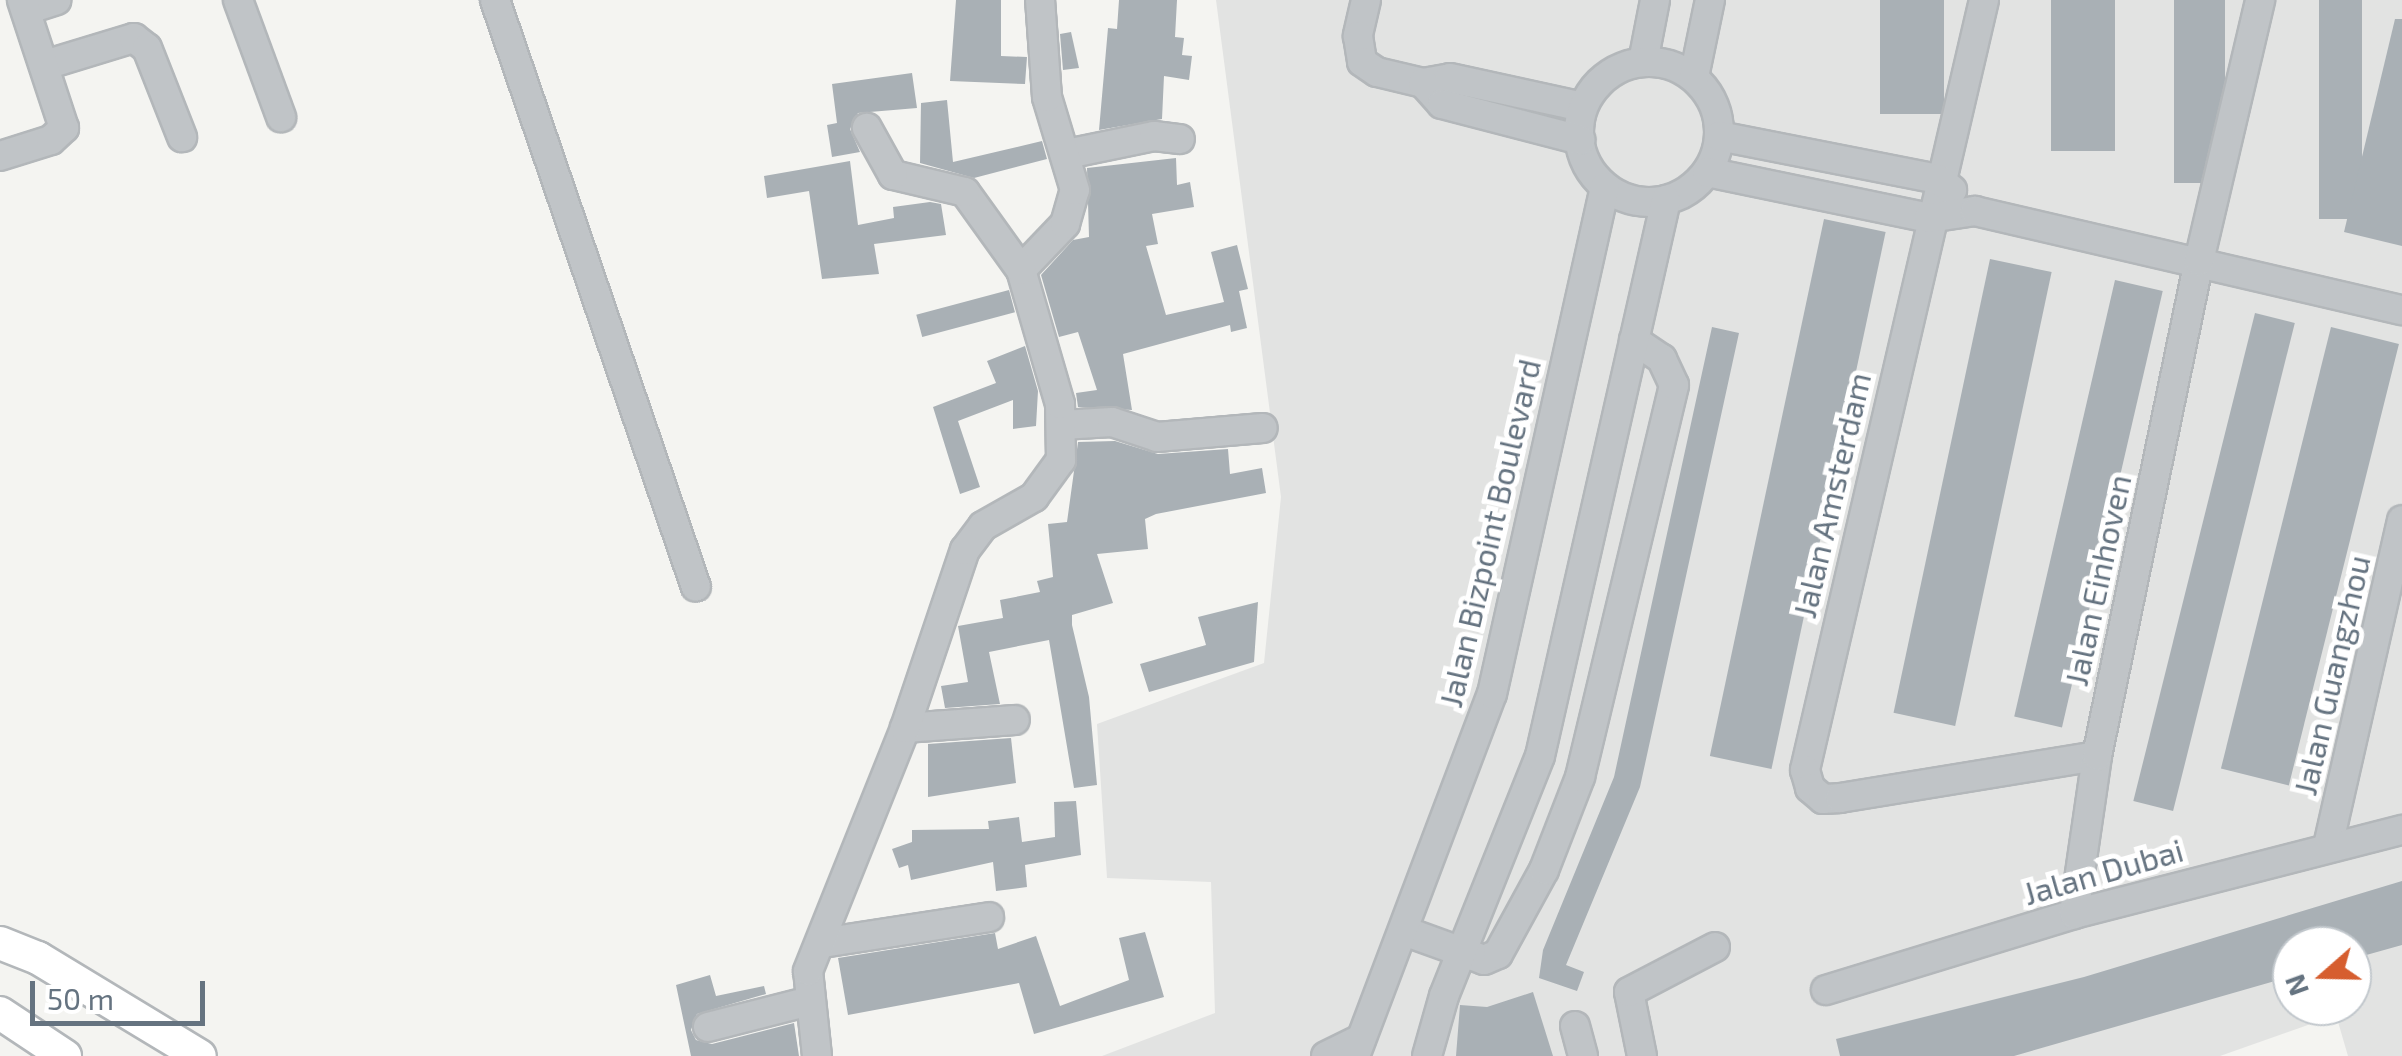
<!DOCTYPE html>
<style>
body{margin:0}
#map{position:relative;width:2402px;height:1056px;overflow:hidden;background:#f4f4f1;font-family:"Exo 2",sans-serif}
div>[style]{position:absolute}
.built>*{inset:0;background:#e2e3e2}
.building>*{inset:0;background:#a9b0b5;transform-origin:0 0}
.roads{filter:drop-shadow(2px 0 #b3b7ba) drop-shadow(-2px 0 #b3b7ba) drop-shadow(0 2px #b3b7ba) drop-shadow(0 -2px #b3b7ba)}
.minor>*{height:28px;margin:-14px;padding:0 14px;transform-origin:14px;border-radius:14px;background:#c0c4c7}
.minor>.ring{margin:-14px;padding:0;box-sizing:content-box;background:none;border:28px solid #c0c4c7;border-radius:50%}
.major>*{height:32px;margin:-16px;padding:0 16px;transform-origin:16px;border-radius:16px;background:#fff}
span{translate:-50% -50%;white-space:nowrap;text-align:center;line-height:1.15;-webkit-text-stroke:10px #fff;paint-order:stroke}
.street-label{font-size:32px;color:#657380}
.north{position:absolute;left:2272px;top:926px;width:100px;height:100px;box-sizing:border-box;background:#fff;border:2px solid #c1c7cc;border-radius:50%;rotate:250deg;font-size:28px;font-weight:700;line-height:40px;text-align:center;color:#657380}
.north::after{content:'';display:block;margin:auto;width:35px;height:45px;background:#d65e2f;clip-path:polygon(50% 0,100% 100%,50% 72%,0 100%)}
.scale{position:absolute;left:30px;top:981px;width:175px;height:45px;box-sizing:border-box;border:5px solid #657380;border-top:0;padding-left:12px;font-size:30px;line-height:35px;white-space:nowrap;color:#657380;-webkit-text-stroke:8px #fff;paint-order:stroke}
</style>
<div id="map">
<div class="built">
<div style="clip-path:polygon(evenodd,1216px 0,2402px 0,2402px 1056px,2348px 1056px,2336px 1015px,2220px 1056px,1102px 1056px,1215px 1013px,1211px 882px,1107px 878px,1097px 724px,1264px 663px,1281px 497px,1216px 0,2292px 946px,2352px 946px,2352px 1006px,2292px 1006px,2292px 946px)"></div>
</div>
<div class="building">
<div style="clip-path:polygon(956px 0,1001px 0,1001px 56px,1027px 57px,1025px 84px,950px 81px)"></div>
<div style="clip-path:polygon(1119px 0,1177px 0,1175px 37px,1184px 38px,1182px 55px,1192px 56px,1189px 80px,1164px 76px,1162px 119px,1099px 130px,1108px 28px,1117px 29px)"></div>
<div style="left:1880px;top:0;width:64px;height:114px"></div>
<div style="left:2051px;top:0;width:64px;height:151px"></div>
<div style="left:2174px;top:0;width:51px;height:183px"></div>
<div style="left:2319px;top:0;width:43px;height:219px"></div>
<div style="clip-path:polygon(2395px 19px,2402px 19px,2402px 246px,2344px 232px)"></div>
<div style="clip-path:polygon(1071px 32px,1079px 68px,1063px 70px,1060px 34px)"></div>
<div style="clip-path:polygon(912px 73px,917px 108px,858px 113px,850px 129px,860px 152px,832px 157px,827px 125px,837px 123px,832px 84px)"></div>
<div style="clip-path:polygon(947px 100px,953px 162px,1042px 141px,1047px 159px,974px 178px,920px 163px,921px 103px)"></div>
<div style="clip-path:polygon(1176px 158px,1177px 185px,1190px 182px,1194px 207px,1152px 214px,1158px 244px,1146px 246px,1166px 315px,1224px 302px,1211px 252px,1237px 245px,1248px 289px,1239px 291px,1247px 328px,1231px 332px,1230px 325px,1123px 354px,1132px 410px,1078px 407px,1076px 393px,1097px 390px,1078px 332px,1059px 337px,1041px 275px,1073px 240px,1089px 237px,1087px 168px)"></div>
<div style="clip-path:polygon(850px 161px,858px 225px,894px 218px,893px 207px,930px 202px,941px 204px,946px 235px,874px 244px,879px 274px,822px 279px,809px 191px,767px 198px,764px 176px)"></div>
<div style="left:1824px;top:219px;width:63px;height:549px;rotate:12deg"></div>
<div style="left:1990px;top:259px;width:63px;height:464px;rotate:12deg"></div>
<div style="left:2115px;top:280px;width:49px;height:448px;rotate:13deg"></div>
<div style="left:1009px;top:290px;width:23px;height:96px;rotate:75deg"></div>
<div style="left:2255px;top:313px;width:41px;height:503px;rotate:14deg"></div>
<div style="clip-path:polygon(1712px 327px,1739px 333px,1640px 787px,1566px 965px,1584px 972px,1577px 991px,1539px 978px,1543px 950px,1614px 777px)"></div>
<div style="left:2331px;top:327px;width:70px;height:455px;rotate:14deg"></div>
<div style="clip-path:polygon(1025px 346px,1038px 391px,1036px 426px,1013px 429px,1013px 400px,958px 421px,980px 487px,960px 494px,933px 407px,996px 383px,987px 361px)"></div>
<div style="clip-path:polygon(1115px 441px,1158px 454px,1228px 449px,1230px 474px,1262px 468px,1266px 493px,1156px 514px,1145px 519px,1148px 549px,1097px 554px,1113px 603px,1072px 615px,1072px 625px,1089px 697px,1097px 785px,1074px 788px,1049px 640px,989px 652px,1000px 704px,945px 708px,941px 686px,968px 682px,958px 626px,1003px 618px,1000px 600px,1040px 592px,1037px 581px,1053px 577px,1048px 524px,1067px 522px,1078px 442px)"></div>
<div style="clip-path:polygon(1258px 602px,1254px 662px,1149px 692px,1140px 664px,1206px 645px,1198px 617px)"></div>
<div style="clip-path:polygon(1011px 738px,1016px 783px,928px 797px,928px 744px)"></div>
<div style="clip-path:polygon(1076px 801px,1081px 855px,1025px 865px,1027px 887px,996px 891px,993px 862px,911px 880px,908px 865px,899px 868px,892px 849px,912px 842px,912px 830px,989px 829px,988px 821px,1019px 817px,1022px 842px,1055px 837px,1054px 802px)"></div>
<div style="clip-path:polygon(2402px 881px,2402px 945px,2352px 959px,2352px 946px,2292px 946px,2292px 976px,2014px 1056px,1840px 1056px,1836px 1039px,2084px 977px)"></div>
<div style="clip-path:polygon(1145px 932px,1164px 997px,1034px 1034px,1019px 983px,848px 1015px,838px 958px,995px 933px,998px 949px,1036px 936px,1060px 1006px,1129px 980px,1119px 938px)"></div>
<div style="clip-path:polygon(710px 975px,716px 996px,764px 986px,766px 994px,697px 1014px,691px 1030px,696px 1040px,712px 1044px,794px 1023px,799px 1056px,691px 1056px,676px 985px)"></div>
<div style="clip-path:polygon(1533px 992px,1553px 1056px,1456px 1056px,1460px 1005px,1487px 1007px)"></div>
</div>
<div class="roads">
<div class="minor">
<div style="left:238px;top:0;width:125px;rotate:69.8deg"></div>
<div style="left:495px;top:0;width:620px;rotate:71.1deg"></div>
<div style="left:1366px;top:0;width:37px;rotate:103deg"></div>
<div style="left:1358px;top:36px;width:26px;rotate:81deg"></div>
<div style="left:1362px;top:62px;width:18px;rotate:34deg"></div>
<div style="left:1377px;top:72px;width:47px;rotate:13.4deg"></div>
<div style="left:1423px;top:83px;width:27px;rotate:-10deg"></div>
<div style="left:1450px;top:78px;width:136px;rotate:12.3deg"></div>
<div style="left:1984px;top:0;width:791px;rotate:103.09deg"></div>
<div style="left:1805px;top:770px;width:19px;rotate:74deg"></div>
<div style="left:1810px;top:788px;width:17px;rotate:40deg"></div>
<div style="left:1823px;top:799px;width:17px;rotate:-3deg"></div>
<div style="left:1840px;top:798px;width:260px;rotate:-9.3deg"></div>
<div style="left:26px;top:10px;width:32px;rotate:-18deg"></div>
<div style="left:1643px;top:62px;width:63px;rotate:-79deg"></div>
<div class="ring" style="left:1579px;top:62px;width:112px;height:112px"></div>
<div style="left:45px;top:65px;width:93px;rotate:-16.9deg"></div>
<div style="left:134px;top:38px;width:16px;rotate:38deg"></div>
<div style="left:147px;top:48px;width:96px;rotate:68.5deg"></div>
<div style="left:1694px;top:77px;width:79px;rotate:-78.3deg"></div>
<div style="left:1423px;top:83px;width:28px;rotate:48deg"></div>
<div style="left:1442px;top:104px;width:143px;rotate:14.6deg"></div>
<div style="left:1719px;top:136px;width:223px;rotate:11.1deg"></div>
<div style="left:1938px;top:179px;width:18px;rotate:38deg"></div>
<div style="left:1067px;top:154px;width:89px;rotate:-11.7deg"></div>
<div style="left:1154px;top:136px;width:26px;rotate:7deg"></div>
<div style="left:0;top:156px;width:53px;rotate:-17.4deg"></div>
<div style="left:51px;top:140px;width:18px;rotate:-43deg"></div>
<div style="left:64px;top:128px;width:135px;rotate:-108.2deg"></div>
<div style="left:1707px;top:172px;width:227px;rotate:11.7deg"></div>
<div style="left:1929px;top:218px;width:47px;rotate:-8.7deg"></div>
<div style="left:1975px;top:211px;width:438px;rotate:13.1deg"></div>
<div style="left:1021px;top:270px;width:64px;rotate:-46.3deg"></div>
<div style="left:1065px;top:224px;width:35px;rotate:-74deg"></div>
<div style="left:1075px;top:190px;width:97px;rotate:-106.8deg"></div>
<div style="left:1047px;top:97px;width:97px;rotate:-94.1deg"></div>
<div style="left:1062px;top:425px;width:50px;rotate:-3.4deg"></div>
<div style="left:1112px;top:422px;width:47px;rotate:18.4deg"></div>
<div style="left:1157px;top:437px;width:106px;rotate:-4.9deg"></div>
<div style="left:905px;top:728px;width:110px;rotate:-4.2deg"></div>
<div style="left:2328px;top:846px;width:334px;rotate:-77.2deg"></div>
<div style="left:2074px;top:914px;width:160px;rotate:-81.7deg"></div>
<div style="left:2097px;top:756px;width:505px;rotate:-78.36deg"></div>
<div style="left:2199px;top:261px;width:268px;rotate:-76.8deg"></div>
<div style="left:1404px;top:931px;width:85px;rotate:19.9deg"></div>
<div style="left:1484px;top:960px;width:15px;rotate:-23deg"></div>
<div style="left:1498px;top:954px;width:96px;rotate:-61.3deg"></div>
<div style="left:1544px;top:870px;width:100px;rotate:-68.8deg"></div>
<div style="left:1580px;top:777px;width:403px;rotate:-76.5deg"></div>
<div style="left:1674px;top:385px;width:29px;rotate:-115deg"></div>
<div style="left:1662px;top:359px;width:34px;rotate:-146deg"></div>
<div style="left:822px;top:943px;width:169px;rotate:-8.8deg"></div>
<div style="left:1826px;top:990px;width:259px;rotate:-17deg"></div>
<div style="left:2074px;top:914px;width:339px;rotate:-14.4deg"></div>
<div style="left:1575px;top:1026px;width:31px;rotate:75deg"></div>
<div style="left:708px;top:1027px;width:101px;rotate:-14.3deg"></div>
<div style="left:817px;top:1056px;width:85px;rotate:-96deg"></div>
<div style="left:808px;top:971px;width:262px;rotate:-68.2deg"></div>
<div style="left:905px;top:728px;width:188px;rotate:-71.4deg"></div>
<div style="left:965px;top:550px;width:30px;rotate:-53deg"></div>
<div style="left:983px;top:526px;width:59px;rotate:-29.6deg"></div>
<div style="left:1034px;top:497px;width:46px;rotate:-53.9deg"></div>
<div style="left:1061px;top:460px;width:56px;rotate:-91deg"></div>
<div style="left:1060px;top:404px;width:140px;rotate:-106.2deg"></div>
<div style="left:1021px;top:270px;width:96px;rotate:-125.7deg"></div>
<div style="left:965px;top:192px;width:74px;rotate:-166.7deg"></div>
<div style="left:893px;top:175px;width:54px;rotate:-119deg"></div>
<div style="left:1326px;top:1056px;width:39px;rotate:-26deg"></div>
<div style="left:1355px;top:1056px;width:387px;rotate:-69.3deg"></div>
<div style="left:1492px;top:694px;width:519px;rotate:-77.44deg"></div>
<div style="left:1427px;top:1056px;width:62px;rotate:-74.2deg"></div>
<div style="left:1444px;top:996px;width:258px;rotate:-68.2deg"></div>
<div style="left:1540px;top:756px;width:570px;rotate:-77.23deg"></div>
<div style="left:1642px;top:1056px;width:65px;rotate:-101.5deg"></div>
<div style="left:1629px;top:992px;width:97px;rotate:-27.6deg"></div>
</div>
<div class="major">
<div style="left:0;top:943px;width:41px;rotate:21.5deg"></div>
<div style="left:38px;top:958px;width:189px;rotate:31.2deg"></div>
<div style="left:0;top:1013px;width:78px;rotate:33.5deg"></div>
</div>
</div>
<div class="street-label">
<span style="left:1831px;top:495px;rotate:-77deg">Jalan Amsterdam</span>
<span style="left:1489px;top:533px;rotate:-77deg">Jalan Bizpoint Boulevard</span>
<span style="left:2097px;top:580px;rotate:-78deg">Jalan Einhoven</span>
<span style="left:2331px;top:675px;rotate:-77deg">Jalan Guangzhou</span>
<span style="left:2103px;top:871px;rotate:-16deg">Jalan Dubai</span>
</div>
<div class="north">N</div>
<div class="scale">50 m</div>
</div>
